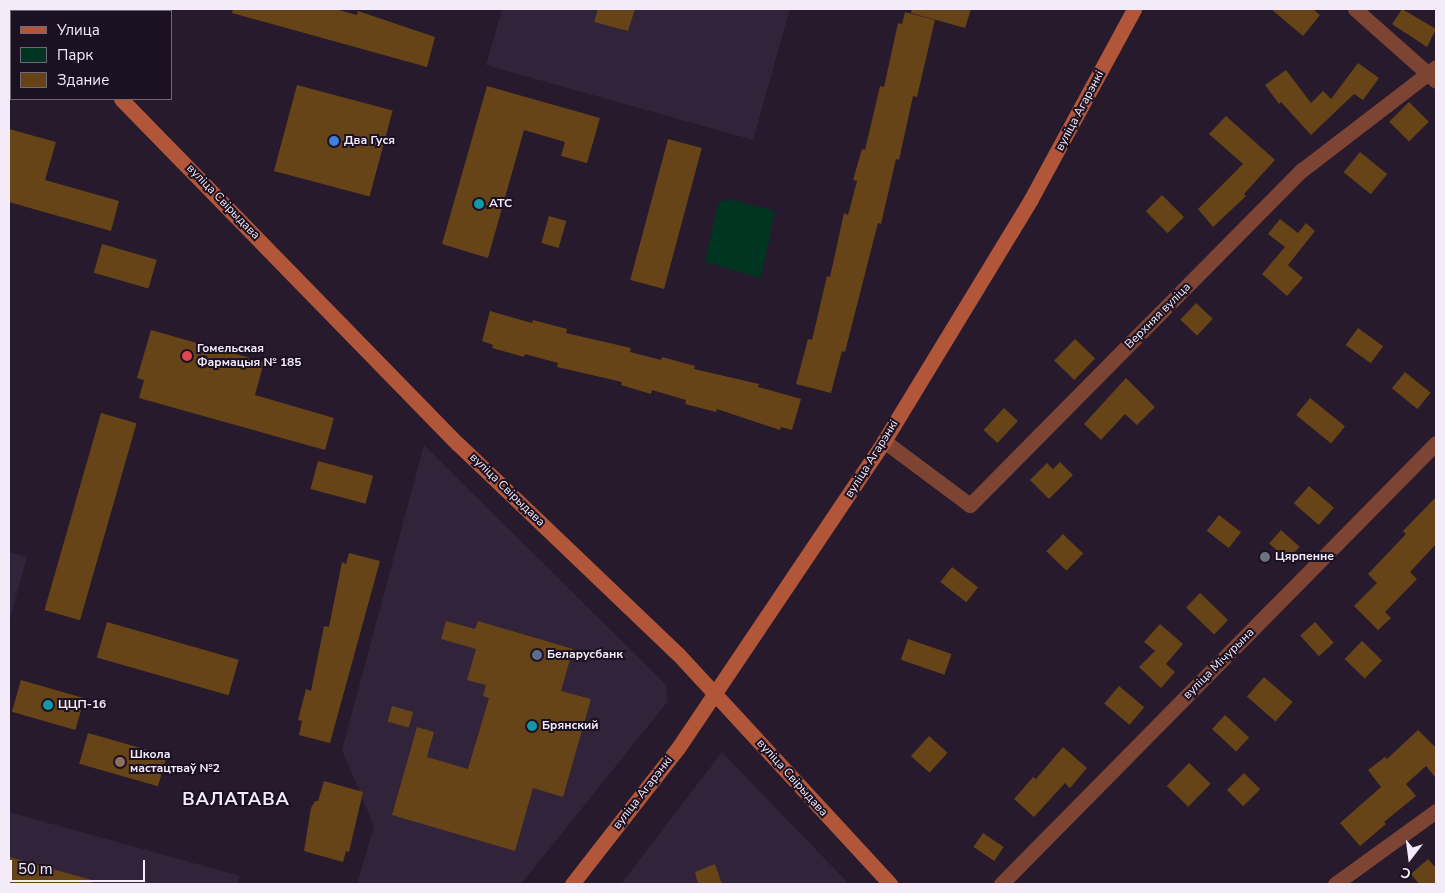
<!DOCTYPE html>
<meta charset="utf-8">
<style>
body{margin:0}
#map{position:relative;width:1445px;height:893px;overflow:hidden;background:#261a2c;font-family:"Nunito Sans",sans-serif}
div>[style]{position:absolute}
.built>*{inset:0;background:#312339}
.green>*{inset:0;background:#003522}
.building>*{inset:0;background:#674417;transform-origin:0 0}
.street>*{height:15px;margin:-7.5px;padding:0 7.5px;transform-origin:7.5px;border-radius:7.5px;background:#7e4433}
.secondary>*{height:15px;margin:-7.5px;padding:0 7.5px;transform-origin:7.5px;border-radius:7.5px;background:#b2563a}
.dots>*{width:14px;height:14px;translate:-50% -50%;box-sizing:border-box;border:2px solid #1c1122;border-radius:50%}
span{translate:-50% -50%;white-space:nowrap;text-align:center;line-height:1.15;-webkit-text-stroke:4px #1c1122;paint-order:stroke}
.street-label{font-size:12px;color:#f3ecf8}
.poi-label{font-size:12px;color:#f3ecf8;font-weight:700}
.left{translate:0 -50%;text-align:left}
.district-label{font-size:18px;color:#f3ecf8;font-weight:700;letter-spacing:1px}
.frame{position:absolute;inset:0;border:10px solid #f3ecf8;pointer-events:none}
.legend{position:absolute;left:10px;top:10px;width:162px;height:90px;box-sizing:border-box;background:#1c1122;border:1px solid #726978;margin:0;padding:6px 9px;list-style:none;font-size:15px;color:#f3ecf8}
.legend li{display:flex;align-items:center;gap:10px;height:25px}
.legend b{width:25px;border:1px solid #726978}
.north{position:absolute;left:1385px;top:833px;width:50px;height:50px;-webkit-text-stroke:4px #1c1122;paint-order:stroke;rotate:195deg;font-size:14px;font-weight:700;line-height:20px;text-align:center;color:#f3ecf8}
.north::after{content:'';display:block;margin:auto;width:18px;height:22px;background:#f3ecf8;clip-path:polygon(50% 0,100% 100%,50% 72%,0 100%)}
.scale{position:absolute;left:10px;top:860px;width:135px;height:22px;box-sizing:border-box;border:2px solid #f3ecf8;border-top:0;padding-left:6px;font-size:15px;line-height:18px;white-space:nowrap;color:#f3ecf8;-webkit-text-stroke:4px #1c1122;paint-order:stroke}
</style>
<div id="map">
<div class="built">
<div style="clip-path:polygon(502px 9px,790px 9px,753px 140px,486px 65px)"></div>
<div style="clip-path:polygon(424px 445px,666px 685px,668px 701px,521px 884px,357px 884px,374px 826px,342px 750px)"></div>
<div style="clip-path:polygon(9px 552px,27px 557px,9px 622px)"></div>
<div style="clip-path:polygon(722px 752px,849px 884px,621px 884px)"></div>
<div style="clip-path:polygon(9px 812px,240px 876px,237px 884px,9px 884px)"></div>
</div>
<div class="green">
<div style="clip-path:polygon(728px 199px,775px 211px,761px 278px,705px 262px,718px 204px)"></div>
</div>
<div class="building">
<div style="clip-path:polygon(233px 9px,335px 9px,357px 15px,358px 11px,435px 37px,427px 67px,232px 13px)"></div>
<div style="clip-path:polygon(598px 9px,635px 9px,628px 31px,594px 22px)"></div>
<div style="clip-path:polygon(912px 9px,971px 9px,965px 28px,911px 13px)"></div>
<div style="clip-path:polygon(1271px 9px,1313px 9px,1320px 15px,1303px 36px)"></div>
<div style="clip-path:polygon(1402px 9px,1436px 29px,1427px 47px,1392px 24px)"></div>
<div style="clip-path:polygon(905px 12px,935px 20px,917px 97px,913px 96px,899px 160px,896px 159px,881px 224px,878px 223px,845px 352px,842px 351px,831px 393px,796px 384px,808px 339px,812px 340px,827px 276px,830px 277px,844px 213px,848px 215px,857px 181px,853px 180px,862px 149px,865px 150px,880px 86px,884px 87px,898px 23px,902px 24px)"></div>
<div style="clip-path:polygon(1358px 63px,1379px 78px,1363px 100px,1354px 94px,1311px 135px,1281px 102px,1279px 104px,1265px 85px,1286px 70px,1311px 103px,1323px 91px,1331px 99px)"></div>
<div style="left:297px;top:85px;width:99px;height:89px;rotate:15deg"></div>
<div style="clip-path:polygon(487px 86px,600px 118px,587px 163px,561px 156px,565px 142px,524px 130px,488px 258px,442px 244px)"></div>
<div style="left:1409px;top:102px;width:28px;height:28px;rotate:45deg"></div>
<div style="clip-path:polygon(1226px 116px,1275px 160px,1244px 194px,1246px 196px,1213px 227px,1198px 209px,1243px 164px,1209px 134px)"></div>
<div style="clip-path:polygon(9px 129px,56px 142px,45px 180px,119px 201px,111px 231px,9px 202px)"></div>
<div style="left:668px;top:139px;width:35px;height:146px;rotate:15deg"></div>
<div style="left:1360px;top:152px;width:35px;height:26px;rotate:39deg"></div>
<div style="left:1162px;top:195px;width:31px;height:23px;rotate:45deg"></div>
<div style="left:549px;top:216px;width:18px;height:28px;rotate:16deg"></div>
<div style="clip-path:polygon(1280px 219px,1298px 233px,1306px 223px,1315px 231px,1288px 265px,1303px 278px,1287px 296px,1262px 274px,1285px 247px,1268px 234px)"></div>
<div style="left:102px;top:244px;width:57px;height:30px;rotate:16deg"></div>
<div style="left:1196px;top:303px;width:23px;height:23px;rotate:43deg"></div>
<div style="clip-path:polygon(490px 311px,532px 323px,533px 320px,567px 329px,566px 333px,631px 348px,630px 352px,661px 360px,662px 357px,695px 366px,694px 369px,759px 384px,758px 387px,801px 399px,792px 430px,781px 427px,780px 430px,717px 409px,716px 412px,685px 404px,686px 400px,652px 390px,651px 394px,621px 385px,622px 382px,557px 367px,558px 363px,525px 354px,524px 357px,492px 348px,493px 345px,482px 341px)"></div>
<div style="left:1358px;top:328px;width:31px;height:21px;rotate:36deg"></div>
<div style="clip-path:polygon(151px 330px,264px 362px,255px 395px,334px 418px,325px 450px,139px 398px,144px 380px,137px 378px)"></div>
<div style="left:1075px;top:339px;width:28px;height:30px;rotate:44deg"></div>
<div style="left:1405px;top:372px;width:33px;height:21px;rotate:39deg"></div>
<div style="clip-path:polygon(1126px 378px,1155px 407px,1137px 425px,1125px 414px,1101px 440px,1084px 424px)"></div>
<div style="left:1310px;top:398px;width:45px;height:22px;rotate:39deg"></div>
<div style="left:1004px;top:408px;width:19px;height:30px;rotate:43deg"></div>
<div style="left:101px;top:413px;width:37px;height:205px;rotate:16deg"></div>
<div style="left:318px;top:461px;width:57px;height:29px;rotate:15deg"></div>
<div style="clip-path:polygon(1060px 462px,1073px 475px,1049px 499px,1030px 480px,1047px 463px,1053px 469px)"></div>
<div style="left:1309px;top:486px;width:33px;height:23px;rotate:41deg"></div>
<div style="clip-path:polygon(1436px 497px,1436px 544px,1410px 572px,1417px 579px,1385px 612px,1391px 618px,1378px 630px,1354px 606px,1377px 583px,1368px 574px,1406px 534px,1403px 531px)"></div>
<div style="left:1219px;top:515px;width:28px;height:20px;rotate:38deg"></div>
<div style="left:1281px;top:530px;width:25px;height:18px;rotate:42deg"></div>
<div style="left:1063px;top:534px;width:28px;height:24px;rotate:44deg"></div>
<div style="clip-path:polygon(349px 553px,380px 561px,330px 743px,299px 735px,302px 721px,298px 720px,306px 689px,311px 691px,324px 626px,329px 627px,342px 562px,346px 564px)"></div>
<div style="left:952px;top:567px;width:33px;height:19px;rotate:38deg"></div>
<div style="left:1200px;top:593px;width:39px;height:20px;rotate:44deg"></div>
<div style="clip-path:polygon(446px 621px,475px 629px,478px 621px,573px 649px,561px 691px,591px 699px,563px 797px,533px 788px,515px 851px,392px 815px,417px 727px,434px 732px,427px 757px,468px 769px,489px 698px,483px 696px,486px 685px,467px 680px,476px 649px,441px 639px)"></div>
<div style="left:107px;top:622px;width:137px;height:37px;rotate:16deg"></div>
<div style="left:1315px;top:622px;width:28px;height:20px;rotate:48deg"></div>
<div style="clip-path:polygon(1160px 624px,1183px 644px,1166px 664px,1175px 672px,1161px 688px,1139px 667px,1155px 651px,1144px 642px)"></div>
<div style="left:908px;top:639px;width:46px;height:22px;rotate:19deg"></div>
<div style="left:1362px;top:641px;width:28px;height:25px;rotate:44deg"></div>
<div style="left:1264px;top:677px;width:38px;height:26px;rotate:41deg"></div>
<div style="left:21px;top:680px;width:66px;height:33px;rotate:16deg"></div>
<div style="left:1119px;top:686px;width:33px;height:23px;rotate:40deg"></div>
<div style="left:392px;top:706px;width:22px;height:16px;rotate:16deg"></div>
<div style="left:1225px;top:715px;width:33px;height:19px;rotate:43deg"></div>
<div style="clip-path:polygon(1418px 730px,1436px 748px,1436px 778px,1426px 766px,1406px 784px,1416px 796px,1384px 822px,1386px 824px,1360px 846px,1340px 823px,1381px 787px,1368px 770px,1385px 757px,1387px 759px)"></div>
<div style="left:88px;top:733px;width:82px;height:32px;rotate:16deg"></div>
<div style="left:929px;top:736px;width:25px;height:27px;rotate:42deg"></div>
<div style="clip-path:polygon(1063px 747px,1087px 768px,1070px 788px,1065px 783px,1034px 817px,1014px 799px,1033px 777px,1036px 779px)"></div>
<div style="left:1189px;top:763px;width:30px;height:32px;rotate:44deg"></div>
<div style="left:1244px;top:773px;width:23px;height:24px;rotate:45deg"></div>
<div style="clip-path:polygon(324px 781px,363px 792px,349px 852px,346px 851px,343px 862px,304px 851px,311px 808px,315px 801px,318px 801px)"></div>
<div style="left:983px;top:833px;width:25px;height:17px;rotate:34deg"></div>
<div style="clip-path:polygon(9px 857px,92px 880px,91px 884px,9px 884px)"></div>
<div style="clip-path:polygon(1428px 859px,1436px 868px,1436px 884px,1419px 884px,1411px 874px)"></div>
<div style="clip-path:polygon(715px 864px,722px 884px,698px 884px,695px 872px)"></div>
</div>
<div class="street">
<div style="left:1355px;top:9px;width:108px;rotate:41.6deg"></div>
<div style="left:884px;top:441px;width:107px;rotate:36.7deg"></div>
<div style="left:970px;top:505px;width:472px;rotate:-45.3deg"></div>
<div style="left:1302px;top:170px;width:169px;rotate:-37.5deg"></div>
<div style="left:1001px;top:884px;width:619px;rotate:-45.39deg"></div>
<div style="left:1335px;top:884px;width:125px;rotate:-35.9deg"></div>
</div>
<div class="secondary">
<div style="left:31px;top:9px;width:4px;rotate:34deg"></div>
<div style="left:121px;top:99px;width:482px;rotate:45.7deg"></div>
<div style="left:458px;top:444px;width:304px;rotate:43.7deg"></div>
<div style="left:678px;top:654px;width:313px;rotate:47.3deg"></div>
<div style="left:572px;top:884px;width:172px;rotate:-52.1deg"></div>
<div style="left:678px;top:748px;width:370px;rotate:-56.1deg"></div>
<div style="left:884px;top:441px;width:283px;rotate:-58.7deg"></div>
<div style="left:1031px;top:199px;width:216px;rotate:-61.5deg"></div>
</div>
<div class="dots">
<div style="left:334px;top:141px;background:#3f7fe0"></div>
<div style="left:479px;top:204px;background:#0f9aa8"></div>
<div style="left:187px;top:356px;background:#e0444e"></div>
<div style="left:1265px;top:557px;background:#6b7280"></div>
<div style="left:537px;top:655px;background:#5c6f8a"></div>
<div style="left:48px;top:705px;background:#0f9aa8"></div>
<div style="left:532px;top:726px;background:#0f9aa8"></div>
<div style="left:120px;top:762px;background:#8d6e63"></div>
</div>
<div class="street-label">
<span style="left:1080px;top:111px;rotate:-62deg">вуліца Агарэнкі</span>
<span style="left:223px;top:202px;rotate:46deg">вуліца Свірыдава</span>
<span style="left:1158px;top:316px;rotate:-45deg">Верхняя вуліца</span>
<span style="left:872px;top:459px;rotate:-58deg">вуліца Агарэнкі</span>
<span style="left:507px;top:490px;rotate:44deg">вуліца Свірыдава</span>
<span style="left:1219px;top:664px;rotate:-45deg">вуліца Мічурына</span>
<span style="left:792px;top:778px;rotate:48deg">вуліца Свірыдава</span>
<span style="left:643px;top:793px;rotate:-52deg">вуліца Агарэнкі</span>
</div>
<div class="poi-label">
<span class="left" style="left:344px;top:141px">Два Гуся</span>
<span class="left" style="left:489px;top:204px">АТС</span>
<span class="left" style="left:197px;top:356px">Гомельская<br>Фармацыя № 185</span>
<span class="left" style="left:1275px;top:557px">Цярпенне</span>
<span class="left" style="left:547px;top:655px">Беларусбанк</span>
<span class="left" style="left:58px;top:705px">ЦЦП-16</span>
<span class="left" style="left:542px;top:726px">Брянский</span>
<span class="left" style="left:130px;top:762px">Школа<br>мастацтваў №2</span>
</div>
<div class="district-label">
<span style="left:236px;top:799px">ВАЛАТАВА</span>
</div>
<div class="frame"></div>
<ul class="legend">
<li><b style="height:6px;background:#b2563a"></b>Улица</li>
<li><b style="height:14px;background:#003522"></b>Парк</li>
<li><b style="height:14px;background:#674417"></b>Здание</li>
</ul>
<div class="north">С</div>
<div class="scale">50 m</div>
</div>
